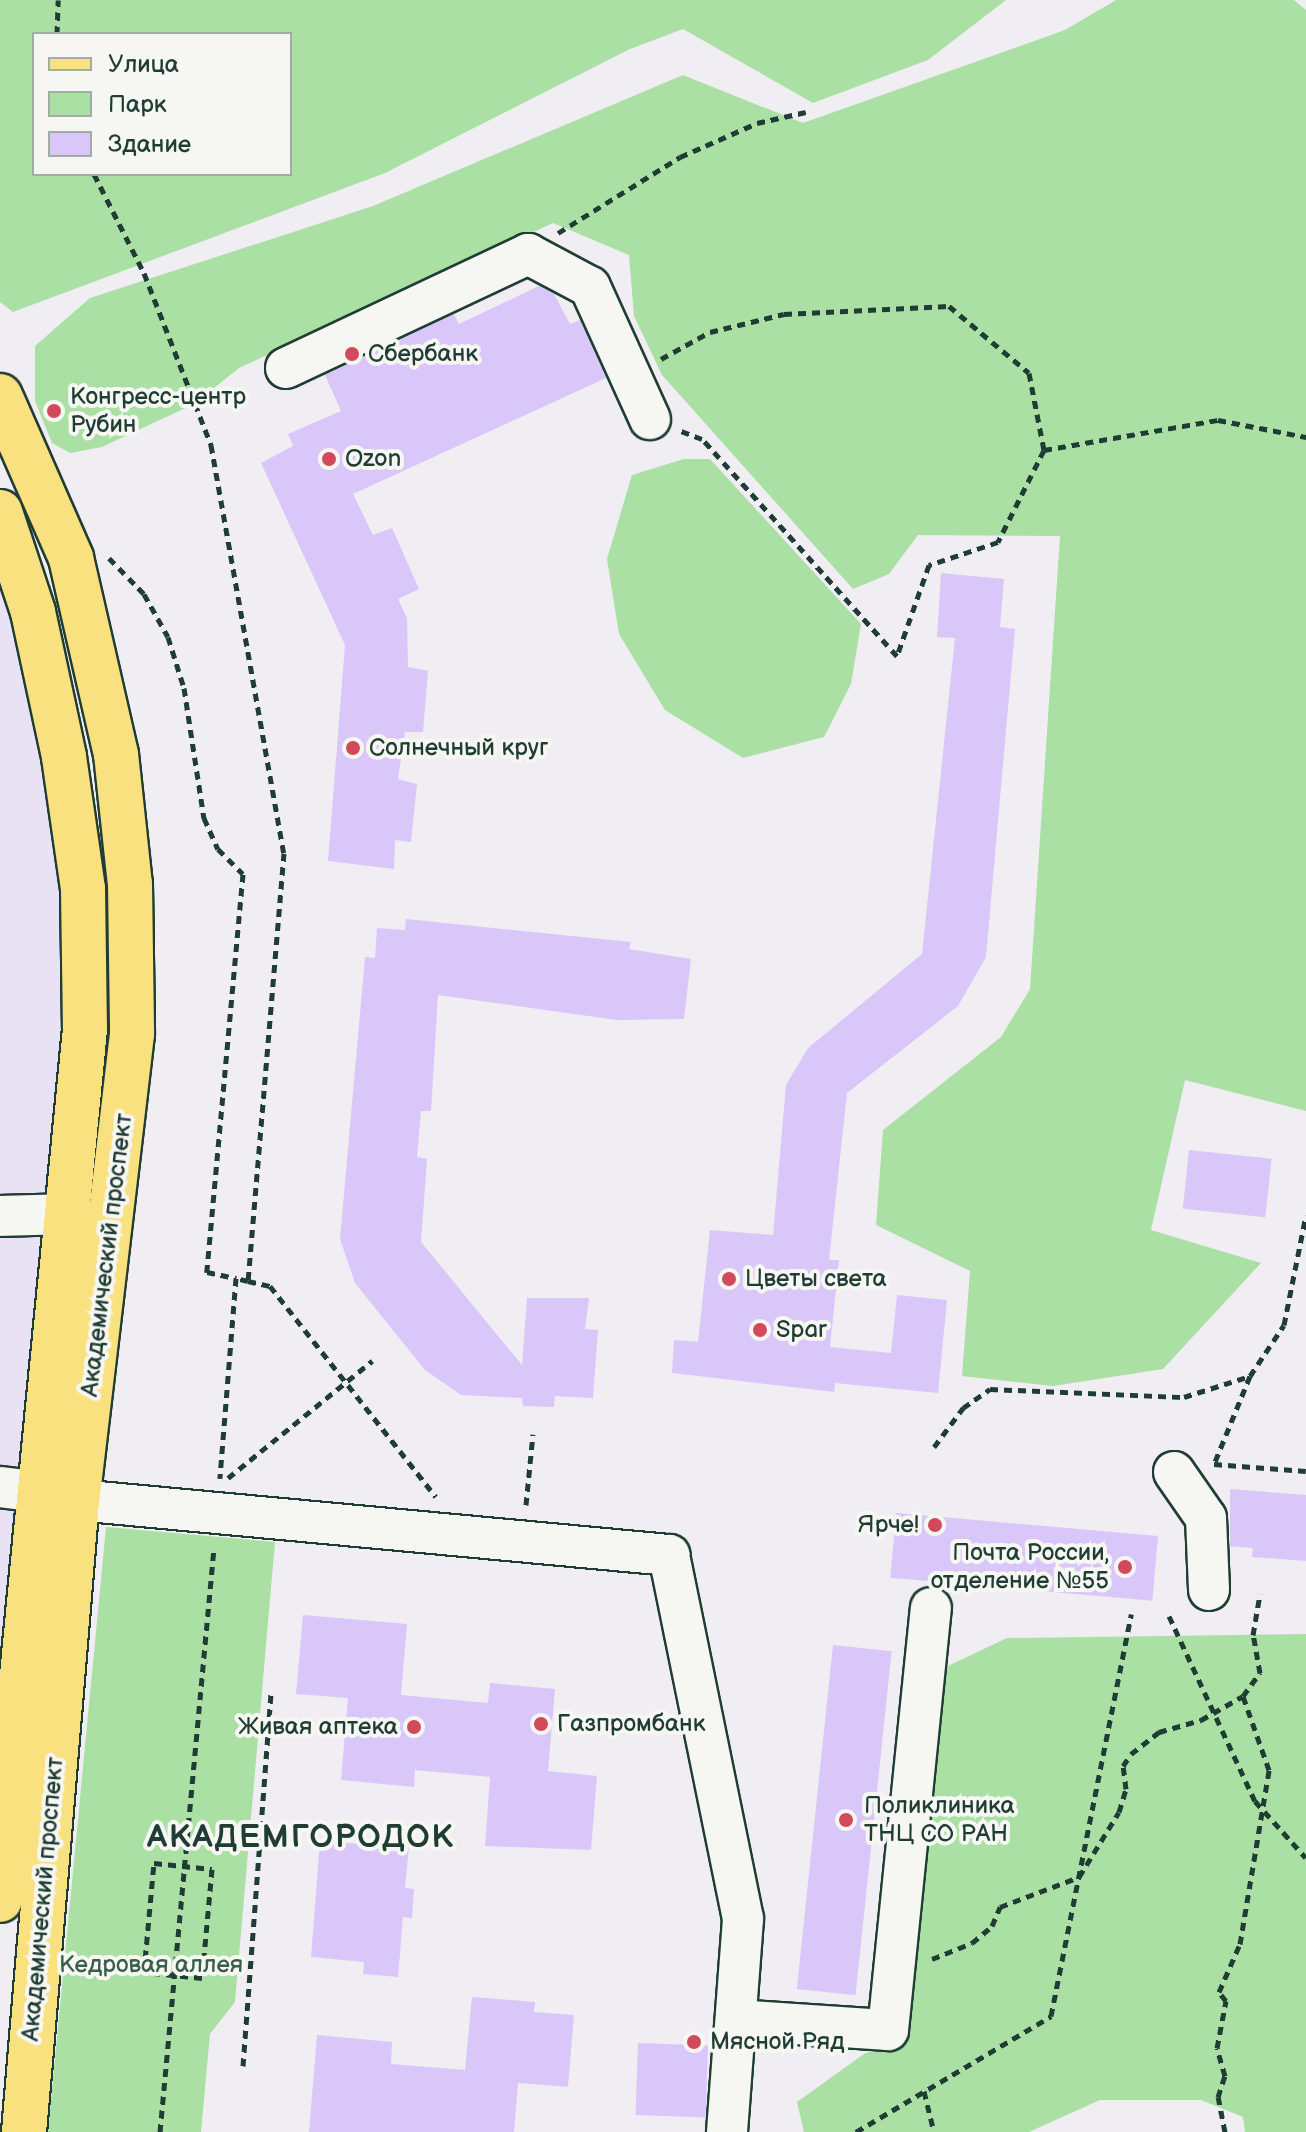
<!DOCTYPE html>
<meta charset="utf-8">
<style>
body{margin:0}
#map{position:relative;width:1306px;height:2132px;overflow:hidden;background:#f0edf3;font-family:"Balsamiq Sans",sans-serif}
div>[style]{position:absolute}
.built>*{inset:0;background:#e9e2f5}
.green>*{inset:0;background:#aae0a4}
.building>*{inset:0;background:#dac7f9;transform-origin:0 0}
.path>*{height:5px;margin-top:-2.5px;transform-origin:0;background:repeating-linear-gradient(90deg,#1f3d34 0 8px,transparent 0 14px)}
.roads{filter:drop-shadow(2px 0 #1f3d34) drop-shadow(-2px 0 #1f3d34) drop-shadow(0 2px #1f3d34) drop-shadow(0 -2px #1f3d34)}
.minor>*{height:40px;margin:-20px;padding:0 20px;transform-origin:20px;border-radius:20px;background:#f6f6f2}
.major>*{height:44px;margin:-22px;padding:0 22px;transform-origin:22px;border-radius:22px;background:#fae180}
.dots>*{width:22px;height:22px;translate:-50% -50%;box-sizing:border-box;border:4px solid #f6f6f2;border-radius:50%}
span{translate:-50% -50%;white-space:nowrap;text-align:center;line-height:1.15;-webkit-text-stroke:8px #f6f6f2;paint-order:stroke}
.poi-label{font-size:24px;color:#1f3d34}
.left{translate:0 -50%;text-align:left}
.right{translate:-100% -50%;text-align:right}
.street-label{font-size:24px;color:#1f3d34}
.park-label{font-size:24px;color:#3b5e4a}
.district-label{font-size:32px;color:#1f3d34;font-weight:700;letter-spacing:2px}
.legend{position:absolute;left:32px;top:32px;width:260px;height:144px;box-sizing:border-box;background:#f6f6f2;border:2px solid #a0aca6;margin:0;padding:10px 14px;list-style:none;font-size:24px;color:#1f3d34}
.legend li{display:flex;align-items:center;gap:16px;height:40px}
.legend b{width:40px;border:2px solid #a0aca6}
</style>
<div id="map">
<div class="built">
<div style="clip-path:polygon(0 566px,14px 606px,44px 773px,60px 891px,64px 1024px,0 1707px)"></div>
</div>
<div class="green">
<div style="clip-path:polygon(evenodd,0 0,1006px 0,928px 60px,813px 103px,683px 29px,630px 49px,385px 173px,13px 312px,0 302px,0 0,34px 34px,290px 34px,290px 174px,34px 174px,34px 34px)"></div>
<div style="clip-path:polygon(1116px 0,1294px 0,1306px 10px,1306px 1111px,1185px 1080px,1151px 1230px,1261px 1263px,1163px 1369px,1053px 1386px,962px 1376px,970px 1271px,876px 1225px,883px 1130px,1001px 1037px,1030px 989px,1060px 536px,918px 535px,889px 574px,853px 589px,662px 375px,634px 316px,629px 255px,553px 223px,239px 368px,194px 404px,102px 447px,70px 453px,52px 443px,35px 401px,35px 346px,90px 298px,373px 206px,683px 75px,803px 123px,1065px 30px)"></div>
<div style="clip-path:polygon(684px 459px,710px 459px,861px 624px,851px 684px,824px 737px,743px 758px,665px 710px,619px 634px,607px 559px,632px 475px)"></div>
<div style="clip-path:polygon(106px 1527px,275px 1542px,235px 2002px,210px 2034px,201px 2132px,48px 2132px)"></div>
<div style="clip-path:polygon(1306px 1634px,1306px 2132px,1245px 2132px,1243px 2117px,1201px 2100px,1100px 2100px,1029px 2132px,804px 2132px,797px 2102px,864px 2054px,900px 2040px,933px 1673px,1007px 1638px)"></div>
</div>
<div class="building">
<div style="clip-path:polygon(539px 286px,554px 294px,570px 324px,580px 320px,606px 378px,353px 494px,373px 535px,392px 528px,419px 589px,398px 599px,407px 618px,408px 667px,428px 671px,423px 732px,405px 732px,398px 779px,417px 784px,411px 842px,395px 840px,394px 869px,328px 861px,345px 645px,261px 463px,293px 446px,288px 434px,341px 411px,325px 375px,454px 314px,459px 324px)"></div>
<div style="clip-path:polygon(941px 573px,1004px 579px,1000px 627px,1015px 629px,986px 957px,958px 1006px,847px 1093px,829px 1260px,839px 1260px,830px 1347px,891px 1353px,897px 1295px,947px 1300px,938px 1393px,835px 1383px,834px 1392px,672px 1373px,674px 1340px,698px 1342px,710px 1230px,773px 1235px,786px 1085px,808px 1048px,922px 954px,955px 638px,937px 637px)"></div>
<div style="clip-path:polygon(406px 919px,631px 942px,629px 949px,691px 959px,684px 1019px,617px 1020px,438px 995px,431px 1111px,421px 1111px,417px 1157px,427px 1159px,421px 1242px,522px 1365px,527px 1298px,589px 1298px,585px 1329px,598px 1330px,593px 1398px,555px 1396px,554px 1407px,523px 1406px,522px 1398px,461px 1395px,425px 1370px,355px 1283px,340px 1239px,365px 957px,375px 958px,377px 928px,405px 930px)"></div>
<div style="left:1189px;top:1150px;width:83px;height:59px;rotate:6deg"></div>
<div style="clip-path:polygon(1230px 1489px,1306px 1495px,1306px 1561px,1252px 1557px,1253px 1548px,1230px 1546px)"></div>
<div style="left:896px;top:1513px;width:263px;height:65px;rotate:5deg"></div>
<div style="clip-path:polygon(303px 1615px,407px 1624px,401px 1695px,488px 1703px,490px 1683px,555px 1689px,548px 1771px,597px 1776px,591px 1850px,485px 1846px,490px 1777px,415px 1770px,414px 1787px,341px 1780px,348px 1698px,296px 1694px)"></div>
<div style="left:833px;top:1645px;width:59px;height:346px;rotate:6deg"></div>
<div style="clip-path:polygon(378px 1833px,410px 1835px,405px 1888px,414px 1889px,412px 1918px,403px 1917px,398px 1977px,363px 1974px,364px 1962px,311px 1957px,320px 1841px,377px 1845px)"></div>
<div style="clip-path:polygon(472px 1997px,535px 2002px,534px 2012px,574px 2015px,568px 2087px,518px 2083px,514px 2132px,309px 2132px,317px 2035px,392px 2042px,391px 2064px,465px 2070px)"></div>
<div style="left:638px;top:2043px;width:70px;height:72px;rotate:2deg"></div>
</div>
<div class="path">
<div style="left:57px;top:34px;width:34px;rotate:-88deg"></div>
<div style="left:94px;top:174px;width:111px;rotate:63.2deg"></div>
<div style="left:144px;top:273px;width:185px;rotate:68.7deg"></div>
<div style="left:211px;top:445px;width:414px;rotate:79.9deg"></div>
<div style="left:284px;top:853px;width:430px;rotate:94.8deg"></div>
<div style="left:248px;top:1281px;width:12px;rotate:-166deg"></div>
<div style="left:236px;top:1278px;width:201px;rotate:94.6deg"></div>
<div style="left:558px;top:233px;width:144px;rotate:-31.9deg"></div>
<div style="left:680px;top:157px;width:84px;rotate:-23.8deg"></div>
<div style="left:757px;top:123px;width:50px;rotate:-12.7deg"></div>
<div style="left:661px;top:359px;width:56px;rotate:-28.9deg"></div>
<div style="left:710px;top:332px;width:76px;rotate:-13.7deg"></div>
<div style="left:784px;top:314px;width:165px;rotate:-2.8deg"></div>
<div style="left:949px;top:306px;width:104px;rotate:39.9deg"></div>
<div style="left:1029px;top:373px;width:78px;rotate:79deg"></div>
<div style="left:1044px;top:450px;width:103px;rotate:116.6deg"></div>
<div style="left:998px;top:542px;width:73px;rotate:161.6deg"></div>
<div style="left:929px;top:565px;width:96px;rotate:109.4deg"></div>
<div style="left:897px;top:656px;width:292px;rotate:-131.9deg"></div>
<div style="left:702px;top:439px;width:22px;rotate:-159deg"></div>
<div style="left:1044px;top:450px;width:177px;rotate:-9.8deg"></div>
<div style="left:1218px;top:420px;width:90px;rotate:10.9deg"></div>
<div style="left:109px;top:558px;width:50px;rotate:45.8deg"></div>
<div style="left:144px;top:594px;width:49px;rotate:60.8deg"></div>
<div style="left:168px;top:637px;width:53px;rotate:72.6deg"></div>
<div style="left:184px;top:688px;width:132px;rotate:81.3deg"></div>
<div style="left:204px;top:818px;width:34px;rotate:66deg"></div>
<div style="left:218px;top:849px;width:35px;rotate:45deg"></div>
<div style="left:243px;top:874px;width:400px;rotate:95.2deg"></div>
<div style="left:207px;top:1272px;width:30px;rotate:12deg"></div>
<div style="left:248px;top:1281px;width:23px;rotate:13deg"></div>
<div style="left:270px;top:1286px;width:268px;rotate:51.8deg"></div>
<div style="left:1250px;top:1376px;width:95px;rotate:112.2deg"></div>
<div style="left:1214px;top:1464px;width:92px;rotate:4.4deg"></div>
<div style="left:934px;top:1447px;width:49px;rotate:-53.4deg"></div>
<div style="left:963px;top:1408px;width:33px;rotate:-35deg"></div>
<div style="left:990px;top:1389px;width:194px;rotate:2.4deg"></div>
<div style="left:1184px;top:1397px;width:69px;rotate:-17.7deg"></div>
<div style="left:1250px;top:1376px;width:61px;rotate:-56.3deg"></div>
<div style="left:1284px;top:1325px;width:112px;rotate:-78.7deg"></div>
<div style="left:228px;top:1478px;width:186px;rotate:-39.1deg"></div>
<div style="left:526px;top:1505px;width:71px;rotate:-84.4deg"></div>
<div style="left:1169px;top:1616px;width:204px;rotate:65.1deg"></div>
<div style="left:1255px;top:1801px;width:76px;rotate:48.2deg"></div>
<div style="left:154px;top:1863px;width:58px;rotate:5.9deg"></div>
<div style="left:212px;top:1869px;width:109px;rotate:95.2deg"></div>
<div style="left:202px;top:1978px;width:58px;rotate:-174.1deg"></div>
<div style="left:144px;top:1972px;width:109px;rotate:-84.8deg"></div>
<div style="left:932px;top:1959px;width:43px;rotate:-21.8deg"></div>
<div style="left:972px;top:1943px;width:26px;rotate:-40deg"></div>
<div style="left:992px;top:1926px;width:21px;rotate:-67deg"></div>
<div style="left:1000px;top:1907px;width:85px;rotate:-20.8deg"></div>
<div style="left:1079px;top:1877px;width:76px;rotate:-58.4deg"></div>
<div style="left:1119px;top:1812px;width:24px;rotate:-73deg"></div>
<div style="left:1126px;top:1789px;width:23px;rotate:-97deg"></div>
<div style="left:1123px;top:1766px;width:14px;rotate:-56deg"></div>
<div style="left:1131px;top:1754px;width:36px;rotate:-38deg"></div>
<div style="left:1159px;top:1732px;width:44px;rotate:-15.9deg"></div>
<div style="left:1201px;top:1720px;width:48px;rotate:-29.7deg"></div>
<div style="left:1243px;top:1696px;width:29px;rotate:-54deg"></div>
<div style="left:1260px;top:1673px;width:39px;rotate:-100deg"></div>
<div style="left:1253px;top:1635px;width:42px;rotate:-80.3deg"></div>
<div style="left:243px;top:2066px;width:373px;rotate:-85.7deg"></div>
<div style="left:924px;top:2091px;width:42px;rotate:76.3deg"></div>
<div style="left:160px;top:2132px;width:586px;rotate:-84.72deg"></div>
<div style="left:856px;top:2132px;width:227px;rotate:-30.7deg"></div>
<div style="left:1051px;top:2016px;width:410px;rotate:-78.7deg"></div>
<div style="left:1225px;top:2132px;width:36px;rotate:-101deg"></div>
<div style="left:1218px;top:2097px;width:22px;rotate:-72deg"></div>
<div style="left:1225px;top:2076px;width:29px;rotate:-106deg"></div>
<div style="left:1217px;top:2048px;width:48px;rotate:-79.2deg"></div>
<div style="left:1226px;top:2001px;width:11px;rotate:-128deg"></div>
<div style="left:1219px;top:1992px;width:52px;rotate:-66.4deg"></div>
<div style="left:1240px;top:1944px;width:176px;rotate:-80.5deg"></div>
<div style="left:1269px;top:1770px;width:78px;rotate:-109.4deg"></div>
</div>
<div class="roads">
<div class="minor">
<div style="left:286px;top:368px;width:268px;rotate:-25.2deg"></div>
<div style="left:528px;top:254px;width:70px;rotate:28deg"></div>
<div style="left:590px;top:287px;width:145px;rotate:65.6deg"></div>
<div style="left:0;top:1216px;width:70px;rotate:-1.6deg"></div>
<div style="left:1174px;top:1472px;width:56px;rotate:55.2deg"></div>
<div style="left:1206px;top:1518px;width:72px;rotate:87.6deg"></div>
<div style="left:0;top:1487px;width:40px;rotate:7.1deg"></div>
<div style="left:77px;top:1500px;width:595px;rotate:5.31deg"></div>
<div style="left:669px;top:1555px;width:371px;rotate:78.5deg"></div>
<div style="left:743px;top:1919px;width:214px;rotate:94.3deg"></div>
<div style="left:736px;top:2020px;width:152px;rotate:3.8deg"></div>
<div style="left:888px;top:2030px;width:424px;rotate:-84.2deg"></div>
</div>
<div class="major">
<div style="left:0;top:396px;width:177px;rotate:66.3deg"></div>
<div style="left:71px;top:558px;width:201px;rotate:77.1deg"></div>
<div style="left:116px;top:754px;width:131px;rotate:83.9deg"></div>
<div style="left:130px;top:884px;width:150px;rotate:89.2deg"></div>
<div style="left:132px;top:1034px;width:469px;rotate:96.7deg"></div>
<div style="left:77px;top:1500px;width:634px;rotate:94.79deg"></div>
<div style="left:0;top:512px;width:105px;rotate:71.7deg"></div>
<div style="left:33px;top:612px;width:148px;rotate:77.9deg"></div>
<div style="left:64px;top:757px;width:133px;rotate:81.8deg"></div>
<div style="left:83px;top:889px;width:140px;rotate:89.2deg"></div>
<div style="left:85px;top:1029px;width:875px;rotate:95.57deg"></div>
</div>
</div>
<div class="dots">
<div style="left:352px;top:354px;background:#d1495b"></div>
<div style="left:54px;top:411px;background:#d1495b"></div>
<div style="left:329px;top:459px;background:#d1495b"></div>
<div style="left:353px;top:748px;background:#d1495b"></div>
<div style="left:729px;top:1279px;background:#d1495b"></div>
<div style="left:760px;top:1330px;background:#d1495b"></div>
<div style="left:935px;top:1525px;background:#d1495b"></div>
<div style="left:1125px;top:1567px;background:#d1495b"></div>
<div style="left:541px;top:1724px;background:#d1495b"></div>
<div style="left:414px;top:1727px;background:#d1495b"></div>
<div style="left:846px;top:1820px;background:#d1495b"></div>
<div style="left:694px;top:2042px;background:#d1495b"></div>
</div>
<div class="poi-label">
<span class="left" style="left:368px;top:354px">Сбербанк</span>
<span class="left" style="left:70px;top:411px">Конгресс-центр<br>Рубин</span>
<span class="left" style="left:345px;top:459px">Ozon</span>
<span class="left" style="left:369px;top:748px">Солнечный круг</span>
<span class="left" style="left:745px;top:1279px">Цветы света</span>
<span class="left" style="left:776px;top:1330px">Spar</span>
<span class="right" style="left:919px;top:1525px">Ярче!</span>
<span class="right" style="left:1109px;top:1567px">Почта России,<br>отделение №55</span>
<span class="left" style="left:557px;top:1724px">Газпромбанк</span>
<span class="right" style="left:398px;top:1727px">Живая аптека</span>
<span class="left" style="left:864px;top:1820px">Поликлиника<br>ТНЦ СО РАН</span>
<span class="left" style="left:710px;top:2042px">Мясной Ряд</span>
</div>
<div class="street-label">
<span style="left:107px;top:1255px;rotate:-83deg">Академический проспект</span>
<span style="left:43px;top:1899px;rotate:-85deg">Академический проспект</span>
</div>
<div class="park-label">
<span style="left:151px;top:1965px">Кедровая аллея</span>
</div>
<div class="district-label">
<span style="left:301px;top:1838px">АКАДЕМГОРОДОК</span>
</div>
<ul class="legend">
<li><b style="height:10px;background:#fae180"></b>Улица</li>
<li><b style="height:22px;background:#aae0a4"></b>Парк</li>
<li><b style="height:22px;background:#dac7f9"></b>Здание</li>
</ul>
</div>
